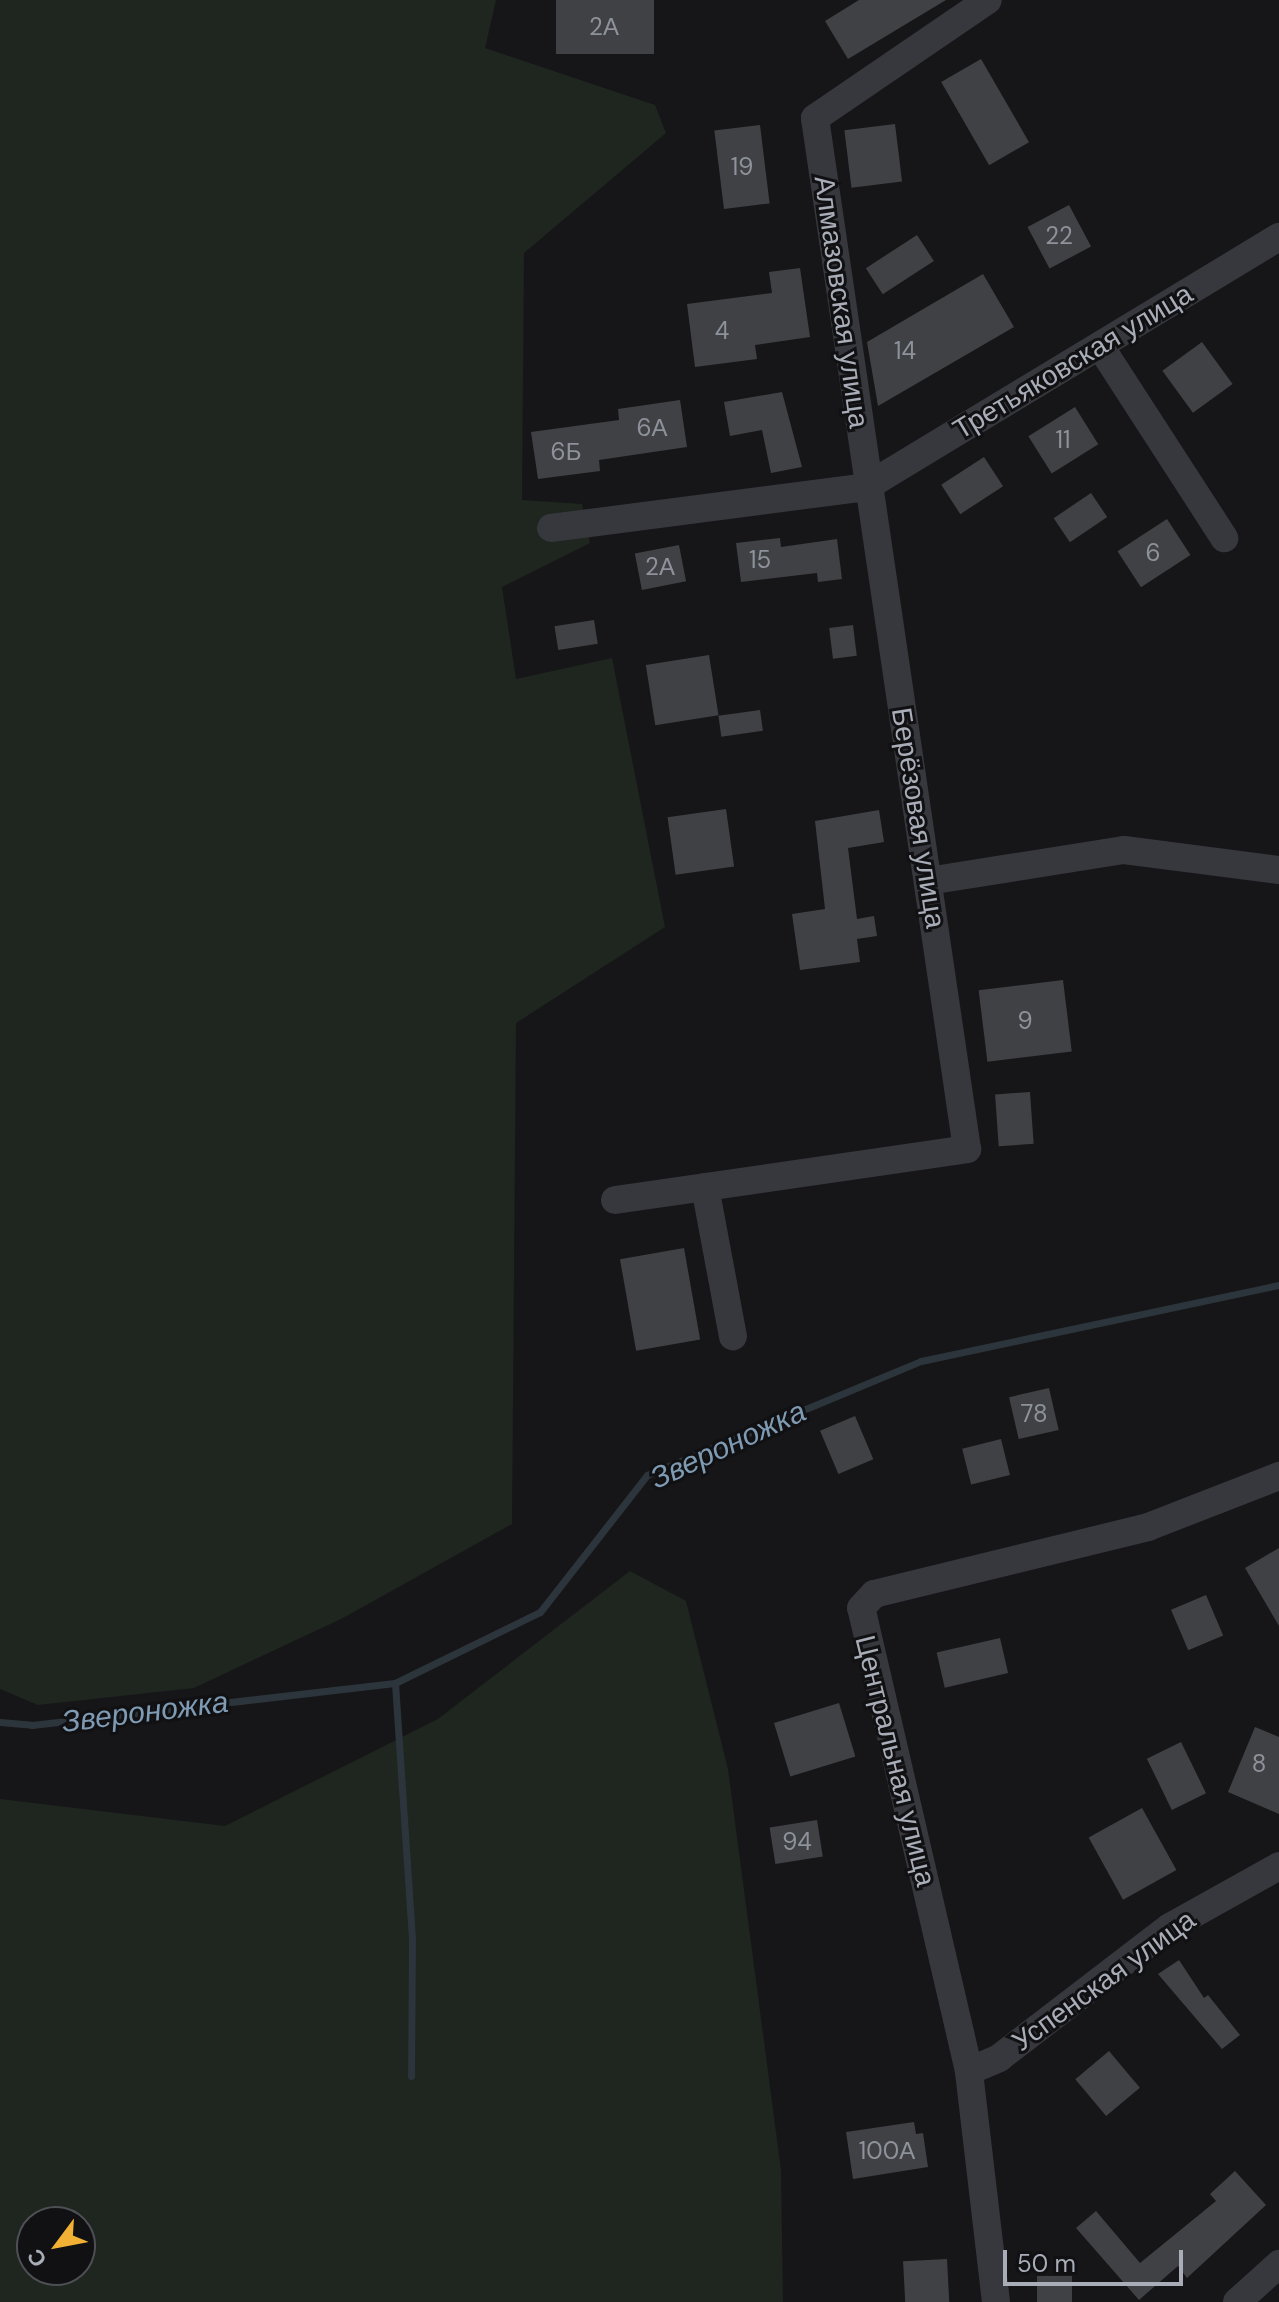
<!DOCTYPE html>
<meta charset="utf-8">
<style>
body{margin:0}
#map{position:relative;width:1279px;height:2302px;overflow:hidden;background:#161618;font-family:"DM Sans",sans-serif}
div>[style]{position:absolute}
.green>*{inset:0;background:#1e261f}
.stream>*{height:7px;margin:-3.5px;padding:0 3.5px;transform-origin:3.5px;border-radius:3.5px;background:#2c353c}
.building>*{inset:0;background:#404145;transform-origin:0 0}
.minor>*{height:28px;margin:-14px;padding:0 14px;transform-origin:14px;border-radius:14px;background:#37383d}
span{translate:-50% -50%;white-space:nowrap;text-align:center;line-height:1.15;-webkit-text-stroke:6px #111113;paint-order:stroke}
.number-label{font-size:24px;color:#8e929b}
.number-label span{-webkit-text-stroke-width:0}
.street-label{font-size:28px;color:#a8adb8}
.water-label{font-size:30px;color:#7f9bb3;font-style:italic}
.north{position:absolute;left:16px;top:2206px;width:80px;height:80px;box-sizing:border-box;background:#111113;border:2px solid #4d4f55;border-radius:50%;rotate:238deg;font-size:22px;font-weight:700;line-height:32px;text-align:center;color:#a8adb8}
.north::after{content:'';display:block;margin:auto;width:28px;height:36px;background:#f2b134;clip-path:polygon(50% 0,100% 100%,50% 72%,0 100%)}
.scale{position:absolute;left:1003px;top:2250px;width:180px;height:36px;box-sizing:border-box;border:4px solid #a8adb8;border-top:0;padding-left:10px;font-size:24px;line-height:28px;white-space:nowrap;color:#a8adb8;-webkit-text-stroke:6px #111113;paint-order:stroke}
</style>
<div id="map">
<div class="green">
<div style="clip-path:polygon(0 0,496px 0,485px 48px,655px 105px,666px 133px,524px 253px,522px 500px,582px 504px,590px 543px,502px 587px,516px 679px,612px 658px,665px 927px,516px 1023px,512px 1524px,343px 1618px,194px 1688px,38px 1705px,0 1689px)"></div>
<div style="clip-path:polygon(evenodd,630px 1571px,686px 1601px,728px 1769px,781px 2170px,783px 2302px,0 2302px,0 1799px,225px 1826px,438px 1719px,630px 1571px,80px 2222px,80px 2270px,32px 2270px,32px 2222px,80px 2222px)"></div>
</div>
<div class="stream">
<div style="left:395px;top:1683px;width:257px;rotate:86.2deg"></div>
<div style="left:412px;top:1939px;width:137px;rotate:90.4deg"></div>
<div style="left:0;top:1722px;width:32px;rotate:5deg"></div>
<div style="left:32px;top:1725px;width:365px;rotate:-6.6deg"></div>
<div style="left:395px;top:1683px;width:161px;rotate:-26.1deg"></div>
<div style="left:540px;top:1612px;width:174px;rotate:-52deg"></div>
<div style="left:647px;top:1475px;width:297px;rotate:-22.6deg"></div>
<div style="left:921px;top:1361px;width:366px;rotate:-12deg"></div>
</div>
<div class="building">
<div style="left:556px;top:0;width:98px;height:54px"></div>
<div style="clip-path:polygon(859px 0,946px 0,848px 59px,825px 21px)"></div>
<div style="left:981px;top:59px;width:96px;height:46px;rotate:60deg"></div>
<div style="left:895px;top:124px;width:58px;height:51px;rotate:83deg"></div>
<div style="left:760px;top:125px;width:79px;height:46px;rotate:83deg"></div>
<div style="left:1069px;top:205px;width:47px;height:47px;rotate:62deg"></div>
<div style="left:917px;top:235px;width:31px;height:61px;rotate:57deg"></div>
<div style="clip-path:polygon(800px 268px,810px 337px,755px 345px,757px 359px,695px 367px,687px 304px,772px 293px,769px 272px)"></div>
<div style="clip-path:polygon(983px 274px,1014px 327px,878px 406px,867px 342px)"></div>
<div style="left:1202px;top:342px;width:52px;height:49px;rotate:54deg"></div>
<div style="clip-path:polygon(782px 392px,802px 467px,771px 473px,762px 430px,730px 436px,724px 402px)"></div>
<div style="clip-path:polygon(680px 400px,687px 447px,599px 460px,600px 471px,538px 479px,531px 432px,619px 420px,618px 409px)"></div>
<div style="left:1075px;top:407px;width:44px;height:55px;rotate:58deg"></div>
<div style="left:984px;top:457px;width:35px;height:51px;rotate:57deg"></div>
<div style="left:1091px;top:493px;width:29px;height:45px;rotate:56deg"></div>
<div style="left:1167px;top:519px;width:43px;height:59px;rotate:57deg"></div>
<div style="clip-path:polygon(780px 538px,781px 547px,837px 539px,842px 579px,818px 582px,817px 573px,741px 582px,736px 543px)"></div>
<div style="left:679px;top:545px;width:37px;height:45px;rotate:79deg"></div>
<div style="left:594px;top:620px;width:24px;height:40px;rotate:81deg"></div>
<div style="left:853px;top:625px;width:31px;height:24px;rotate:83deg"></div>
<div style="left:709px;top:655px;width:61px;height:64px;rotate:81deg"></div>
<div style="left:760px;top:710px;width:21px;height:42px;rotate:82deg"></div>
<div style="left:726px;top:809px;width:58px;height:59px;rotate:82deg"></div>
<div style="clip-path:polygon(879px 810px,884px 842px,848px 848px,857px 919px,874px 916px,877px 936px,857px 939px,860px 962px,800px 970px,792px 914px,825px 909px,815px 821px)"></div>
<div style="left:1063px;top:980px;width:72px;height:85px;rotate:83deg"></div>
<div style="left:1030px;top:1092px;width:52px;height:35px;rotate:86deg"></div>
<div style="left:684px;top:1248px;width:93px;height:65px;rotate:80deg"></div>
<div style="left:1049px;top:1388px;width:43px;height:41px;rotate:77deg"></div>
<div style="left:855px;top:1416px;width:47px;height:38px;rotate:67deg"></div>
<div style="left:1001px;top:1439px;width:37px;height:40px;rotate:76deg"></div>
<div style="clip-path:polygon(1279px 1548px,1279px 1626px,1245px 1568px)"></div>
<div style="left:1206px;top:1595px;width:44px;height:38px;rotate:67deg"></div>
<div style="left:1000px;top:1638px;width:36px;height:65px;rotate:77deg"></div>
<div style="left:839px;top:1703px;width:56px;height:68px;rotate:73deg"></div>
<div style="clip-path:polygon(1255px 1727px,1279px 1737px,1279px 1814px,1228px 1792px)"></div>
<div style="left:1181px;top:1742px;width:57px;height:38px;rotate:64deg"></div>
<div style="left:1142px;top:1808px;width:71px;height:61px;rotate:61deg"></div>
<div style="left:817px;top:1820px;width:37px;height:48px;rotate:81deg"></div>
<div style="clip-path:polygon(1179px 1960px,1204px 1998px,1208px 1995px,1240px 2035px,1222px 2049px,1158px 1974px)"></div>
<div style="left:1109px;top:2051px;width:48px;height:44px;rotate:50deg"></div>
<div style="clip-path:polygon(914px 2122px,916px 2134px,923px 2133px,928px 2167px,853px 2179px,846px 2132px)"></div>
<div style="clip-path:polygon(1235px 2171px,1266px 2205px,1187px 2278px,1178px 2266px,1139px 2300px,1076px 2228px,1096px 2211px,1140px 2263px,1216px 2201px,1210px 2194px)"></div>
<div style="left:947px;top:2259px;width:43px;height:44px;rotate:87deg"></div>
<div style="left:1037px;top:2276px;width:35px;height:26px"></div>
</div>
<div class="minor">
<div style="left:1100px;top:346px;width:229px;rotate:57.1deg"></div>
<div style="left:551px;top:528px;width:318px;rotate:-7.4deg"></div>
<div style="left:866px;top:487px;width:483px;rotate:-31.2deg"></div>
<div style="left:928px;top:881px;width:198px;rotate:-9deg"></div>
<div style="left:1124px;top:850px;width:156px;rotate:7.4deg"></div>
<div style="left:705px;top:1187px;width:152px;rotate:79.4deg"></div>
<div style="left:615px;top:1200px;width:356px;rotate:-8.2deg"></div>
<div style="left:967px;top:1149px;width:1042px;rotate:-98.39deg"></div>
<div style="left:815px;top:118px;width:209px;rotate:-34.3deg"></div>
<div style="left:969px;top:2071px;width:33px;rotate:-23deg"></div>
<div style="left:999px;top:2058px;width:215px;rotate:-37.5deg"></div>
<div style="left:1170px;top:1927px;width:125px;rotate:-29.2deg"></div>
<div style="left:996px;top:2302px;width:233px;rotate:-96.7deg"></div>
<div style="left:969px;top:2071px;width:475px;rotate:-103.1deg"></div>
<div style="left:861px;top:1608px;width:19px;rotate:-47deg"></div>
<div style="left:874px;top:1594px;width:282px;rotate:-13.7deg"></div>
<div style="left:1148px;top:1527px;width:141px;rotate:-21.3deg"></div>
<div style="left:1237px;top:2302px;width:57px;rotate:-42.1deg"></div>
</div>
<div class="number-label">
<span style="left:604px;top:27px">2А</span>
<span style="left:742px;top:167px">19</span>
<span style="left:1059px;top:236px">22</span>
<span style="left:722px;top:331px">4</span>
<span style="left:905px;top:351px">14</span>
<span style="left:652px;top:428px">6А</span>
<span style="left:1063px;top:440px">11</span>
<span style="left:566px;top:452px">6Б</span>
<span style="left:1153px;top:553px">6</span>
<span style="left:760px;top:560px">15</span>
<span style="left:660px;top:567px">2А</span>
<span style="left:1025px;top:1021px">9</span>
<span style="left:1034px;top:1414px">78</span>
<span style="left:1259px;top:1764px">8</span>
<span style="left:797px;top:1842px">94</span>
<span style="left:887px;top:2151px">100А</span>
</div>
<div class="street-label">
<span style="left:841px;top:302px;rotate:82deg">Алмазовская улица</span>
<span style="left:1073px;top:362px;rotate:-31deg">Третьяковская улица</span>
<span style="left:918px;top:818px;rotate:81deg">Берёзовая улица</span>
<span style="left:895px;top:1761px;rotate:76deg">Центральная улица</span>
<span style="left:1104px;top:1981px;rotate:-36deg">Успенская улица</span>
</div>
<div class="water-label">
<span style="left:728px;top:1445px;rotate:-25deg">Звероножка</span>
<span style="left:145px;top:1712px;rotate:-7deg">Звероножка</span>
</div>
<div class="north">С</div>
<div class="scale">50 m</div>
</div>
